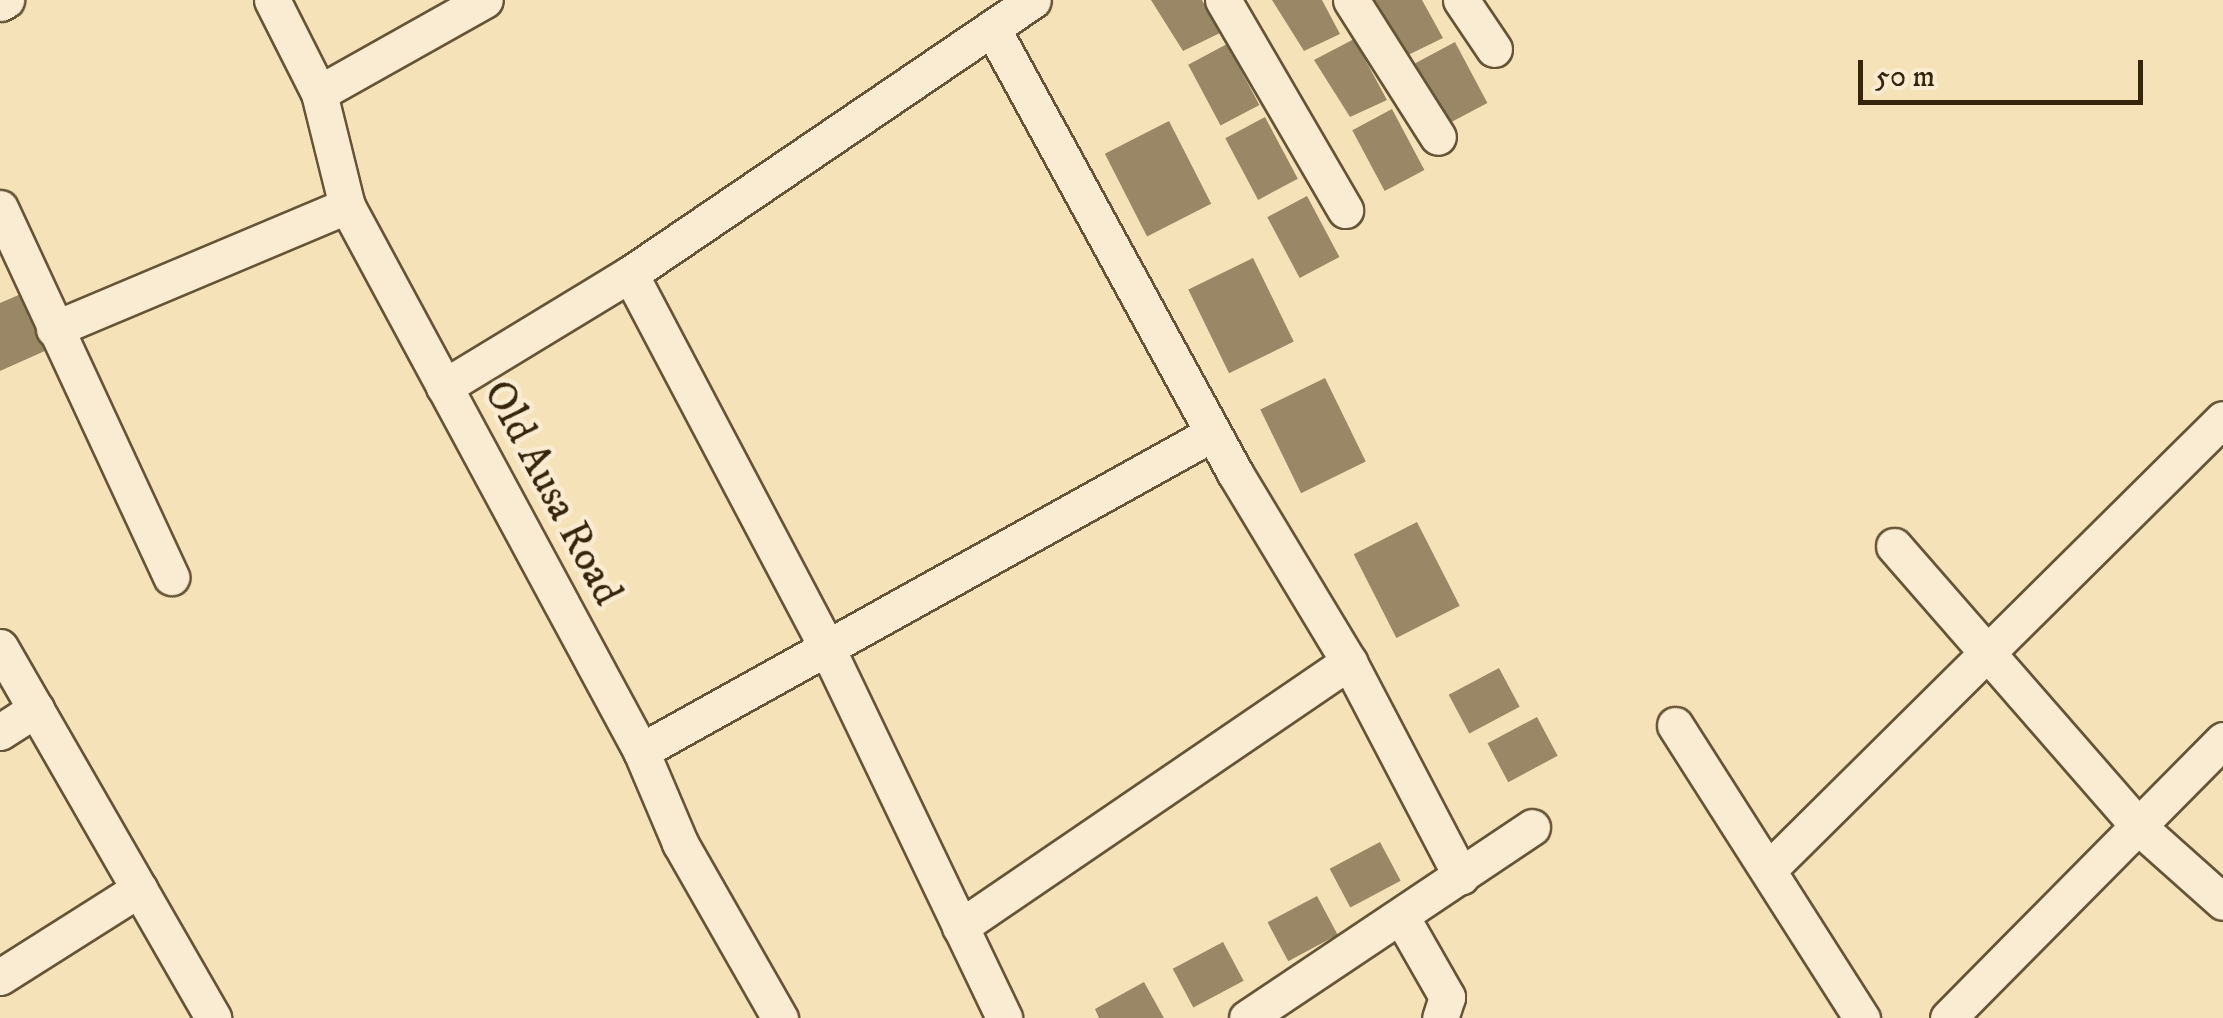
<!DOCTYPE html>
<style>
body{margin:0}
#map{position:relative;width:2223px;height:1018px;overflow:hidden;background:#f6e2b9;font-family:"IM FELL DW Pica",serif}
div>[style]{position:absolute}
.building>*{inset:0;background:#9a8765;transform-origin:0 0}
.roads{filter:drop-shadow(2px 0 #665436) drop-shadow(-2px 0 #665436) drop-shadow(0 2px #665436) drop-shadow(0 -2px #665436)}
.street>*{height:35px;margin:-17.5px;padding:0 17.5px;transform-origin:17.5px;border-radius:17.5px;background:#f9ecd2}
span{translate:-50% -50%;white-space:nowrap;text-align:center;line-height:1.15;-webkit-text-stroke:9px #f9ecd2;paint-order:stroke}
.street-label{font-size:42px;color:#36240b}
.scale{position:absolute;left:1858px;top:60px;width:285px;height:45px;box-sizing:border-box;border:5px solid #36240b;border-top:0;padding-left:12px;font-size:30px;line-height:35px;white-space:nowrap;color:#36240b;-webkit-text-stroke:8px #f9ecd2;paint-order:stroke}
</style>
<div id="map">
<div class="building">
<div style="clip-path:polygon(1151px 0,1202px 0,1220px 33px,1183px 51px)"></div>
<div style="clip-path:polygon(1272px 0,1322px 0,1340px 34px,1304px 51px)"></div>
<div style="clip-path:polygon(1371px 0,1422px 0,1443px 38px,1406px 56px)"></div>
<div style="clip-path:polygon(1354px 39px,1387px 100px,1350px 117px,1314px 60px)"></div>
<div style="left:1455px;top:42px;width:69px;height:45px;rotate:62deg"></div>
<div style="left:1227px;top:44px;width:69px;height:44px;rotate:62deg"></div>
<div style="left:1392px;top:109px;width:69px;height:45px;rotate:62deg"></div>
<div style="left:1265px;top:117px;width:70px;height:45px;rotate:62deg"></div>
<div style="left:1169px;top:121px;width:93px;height:72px;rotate:63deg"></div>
<div style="left:1307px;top:196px;width:69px;height:45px;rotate:62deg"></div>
<div style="left:1253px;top:258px;width:93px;height:72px;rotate:64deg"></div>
<div style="clip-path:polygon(21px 294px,47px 350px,0 371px,0 303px)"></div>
<div style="left:1325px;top:378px;width:93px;height:72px;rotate:64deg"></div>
<div style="left:1417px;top:522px;width:94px;height:71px;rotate:63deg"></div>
<div style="left:1499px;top:668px;width:44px;height:57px;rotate:62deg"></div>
<div style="left:1537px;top:717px;width:44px;height:56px;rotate:62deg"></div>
<div style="left:1380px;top:842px;width:44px;height:57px;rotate:62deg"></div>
<div style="left:1317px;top:896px;width:44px;height:56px;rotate:62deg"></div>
<div style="left:1223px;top:942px;width:44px;height:57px;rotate:62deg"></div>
<div style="clip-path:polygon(1144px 982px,1164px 1018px,1099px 1018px,1095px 1009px)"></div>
</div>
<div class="roads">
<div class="street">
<div style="left:272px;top:0;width:104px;rotate:63.2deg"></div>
<div style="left:319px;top:93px;width:116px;rotate:76.1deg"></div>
<div style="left:347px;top:206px;width:619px;rotate:61.66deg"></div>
<div style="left:641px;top:751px;width:100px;rotate:67deg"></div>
<div style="left:680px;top:843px;width:202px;rotate:60.3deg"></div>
<div style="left:1223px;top:0;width:243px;rotate:59.8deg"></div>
<div style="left:1351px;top:0;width:162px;rotate:57.6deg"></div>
<div style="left:1461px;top:0;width:59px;rotate:56deg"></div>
<div style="left:0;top:3px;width:7px;rotate:-27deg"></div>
<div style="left:992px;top:28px;width:507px;rotate:61.36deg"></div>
<div style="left:1235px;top:473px;width:221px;rotate:58.9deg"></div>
<div style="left:1349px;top:662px;width:242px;rotate:62.4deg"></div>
<div style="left:319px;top:93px;width:190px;rotate:-29.3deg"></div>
<div style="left:0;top:208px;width:407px;rotate:65.1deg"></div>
<div style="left:630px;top:274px;width:423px;rotate:62.2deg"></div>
<div style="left:827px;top:648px;width:410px;rotate:64.4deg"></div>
<div style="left:54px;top:329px;width:318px;rotate:-22.8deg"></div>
<div style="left:444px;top:387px;width:218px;rotate:-31.3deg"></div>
<div style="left:630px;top:274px;width:487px;rotate:-34.2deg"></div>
<div style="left:1894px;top:546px;width:374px;rotate:48.9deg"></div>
<div style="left:2140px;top:828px;width:111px;rotate:41.7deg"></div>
<div style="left:0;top:647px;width:428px;rotate:60.1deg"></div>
<div style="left:1675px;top:725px;width:348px;rotate:57.5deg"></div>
<div style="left:0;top:732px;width:43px;rotate:-32.6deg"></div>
<div style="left:641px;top:751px;width:654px;rotate:-29.07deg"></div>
<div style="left:1769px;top:869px;width:639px;rotate:-44.75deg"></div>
<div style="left:1402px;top:918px;width:91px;rotate:60.3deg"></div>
<div style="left:1447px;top:997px;width:22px;rotate:108deg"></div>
<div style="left:960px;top:927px;width:471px;rotate:-34.3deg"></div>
<div style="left:0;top:977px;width:165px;rotate:-32.3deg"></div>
<div style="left:1247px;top:1018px;width:343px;rotate:-33.8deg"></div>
<div style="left:1948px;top:1018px;width:391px;rotate:-45.3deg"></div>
</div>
</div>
<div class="street-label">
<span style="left:552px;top:493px;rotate:62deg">Old Ausa Road</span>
</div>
<div class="scale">50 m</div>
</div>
